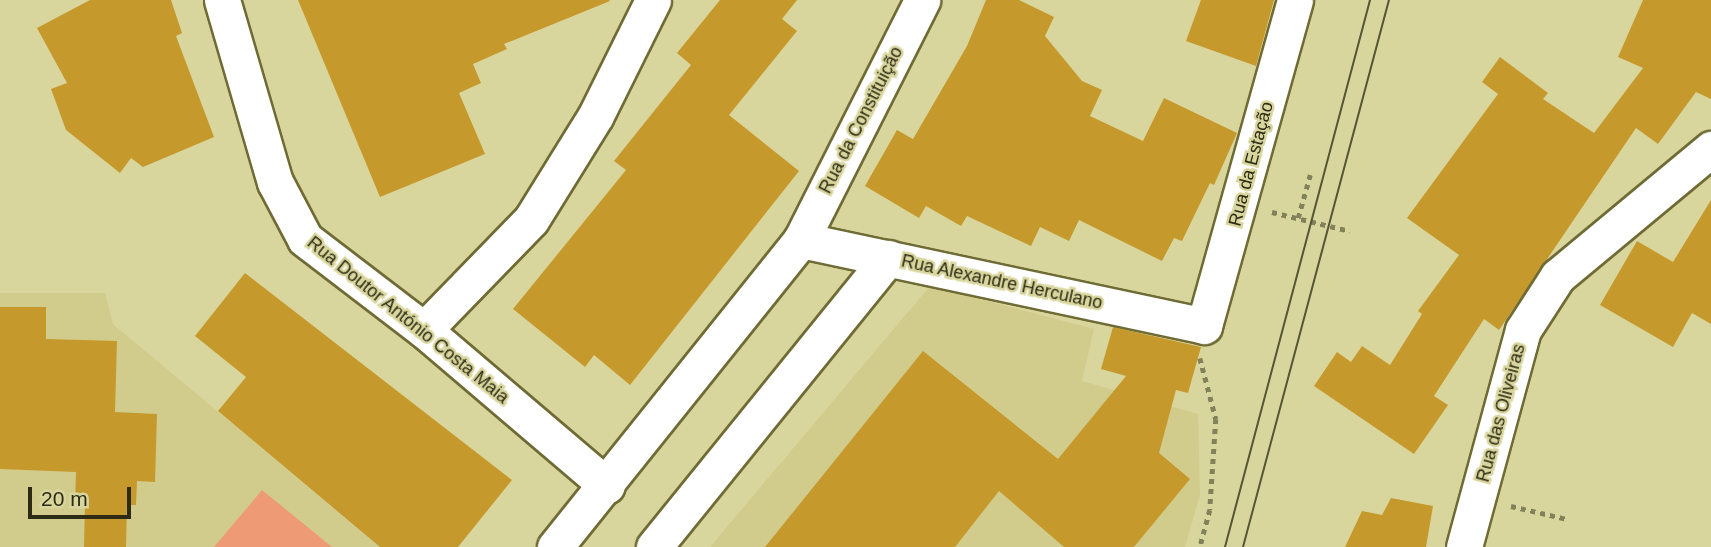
<!DOCTYPE html>
<meta charset="utf-8">
<style>
body{margin:0}
#map{position:relative;width:1711px;height:547px;overflow:hidden;background:#d9d69d;font-family:Helvetica,sans-serif}
div>[style]{position:absolute}
.built>*{inset:0;background:#d1cc8b}
.green>*{inset:0;background:#ee9a75}
.building>*{inset:0;background:#c6992d}
.path>*{height:4.5px;margin-top:-2.25px;transform-origin:0;background:repeating-linear-gradient(90deg,#838159 0 5px,transparent 0 10px)}
.roads{filter:drop-shadow(2px 0 #6f6b35) drop-shadow(-2px 0 #6f6b35) drop-shadow(0 2px #6f6b35) drop-shadow(0 -2px #6f6b35)}
.minor>*{height:35px;margin:-17.5px;padding:0 17.5px;transform-origin:17.5px;border-radius:17.5px;background:#fff}
.tram>*{height:2px;margin:-1px;padding:0 1px;transform-origin:1px;border-radius:1px;background:#575536}
span{translate:-50% -50%;white-space:nowrap;text-align:center;line-height:1.15;-webkit-text-stroke:5px #d9d69d;paint-order:stroke}
.street-label{font-size:18px;color:#2d2b15}
.scale{position:absolute;left:28px;top:487px;width:103px;height:32px;box-sizing:border-box;border:4px solid #2d2b15;border-top:0;padding-left:9px;font-size:21px;line-height:24px;white-space:nowrap;color:#2d2b15;-webkit-text-stroke:5px #d9d69d;paint-order:stroke}
</style>
<div id="map">
<div class="built">
<div style="clip-path:polygon(930px 286px,1094px 329px,1082px 381px,1198px 414px,1200px 495px,1185px 547px,710px 547px)"></div>
<div style="clip-path:polygon(0 293px,105px 293px,113px 324px,380px 547px,0 547px)"></div>
</div>
<div class="green">
<div style="clip-path:polygon(262px 490px,332px 547px,214px 547px)"></div>
</div>
<div class="building">
<div style="clip-path:polygon(90px 0,171px 0,182px 33px,176px 36px,214px 137px,143px 167px,131px 158px,120px 173px,66px 130px,51px 89px,67px 83px,37px 28px)"></div>
<div style="clip-path:polygon(298px 0,609px 0,610px 1px,504px 44px,507px 49px,473px 64px,481px 83px,459px 93px,485px 154px,380px 197px)"></div>
<div style="clip-path:polygon(720px 0,797px 0,782px 19px,797px 31px,729px 115px,799px 171px,630px 385px,594px 355px,585px 367px,513px 309px,626px 170px,614px 161px,691px 65px,677px 53px)"></div>
<div style="clip-path:polygon(986px 0,1019px 0,1054px 17px,1045px 36px,1082px 81px,1102px 90px,1090px 116px,1143px 141px,1164px 98px,1237px 133px,1214px 185px,1210px 183px,1182px 241px,1174px 238px,1162px 261px,1079px 220px,1069px 241px,1040px 227px,1031px 246px,967px 216px,961px 226px,926px 206px,919px 218px,865px 186px,897px 130px,913px 139px,967px 46px)"></div>
<div style="clip-path:polygon(1201px 0,1274px 0,1256px 66px,1186px 41px)"></div>
<div style="clip-path:polygon(1643px 0,1711px 0,1711px 99px,1696px 92px,1658px 144px,1636px 128px,1499px 330px,1484px 319px,1434px 396px,1448px 405px,1414px 454px,1314px 386px,1337px 352px,1351px 362px,1362px 346px,1390px 365px,1422px 314px,1418px 311px,1459px 255px,1407px 218px,1498px 94px,1482px 82px,1500px 57px,1548px 93px,1543px 99px,1594px 133px,1643px 68px,1618px 57px)"></div>
<div style="clip-path:polygon(1711px 200px,1711px 324px,1692px 313px,1673px 347px,1600px 305px,1637px 241px,1673px 262px)"></div>
<div style="clip-path:polygon(245px 273px,512px 480px,458px 547px,380px 547px,218px 411px,246px 377px,195px 336px)"></div>
<div style="clip-path:polygon(0 307px,46px 307px,46px 339px,117px 341px,115px 412px,157px 414px,155px 482px,137px 481px,136px 505px,127px 505px,126px 547px,84px 547px,85px 503px,75px 503px,76px 472px,0 469px)"></div>
<div style="clip-path:polygon(1113px 327px,1201px 347px,1188px 393px,1176px 390px,1159px 453px,1190px 479px,1134px 547px,1064px 547px,999px 491px,955px 547px,765px 547px,923px 351px,1058px 459px,1126px 376px,1101px 369px)"></div>
<div style="clip-path:polygon(1391px 498px,1433px 506px,1426px 547px,1345px 547px,1362px 511px,1382px 515px)"></div>
</div>
<div class="path">
<div style="left:1272px;top:212px;width:80px;rotate:13.7deg"></div>
<div style="left:1298px;top:218px;width:45px;rotate:-74.4deg"></div>
<div style="left:1200px;top:358px;width:63px;rotate:75.3deg"></div>
<div style="left:1216px;top:419px;width:91px;rotate:93.8deg"></div>
<div style="left:1210px;top:510px;width:38px;rotate:105deg"></div>
<div style="left:1511px;top:506px;width:57px;rotate:13.1deg"></div>
</div>
<div class="roads">
<div class="minor">
<div style="left:222px;top:0;width:190px;rotate:73.8deg"></div>
<div style="left:275px;top:182px;width:64px;rotate:62.2deg"></div>
<div style="left:305px;top:239px;width:150px;rotate:37.4deg"></div>
<div style="left:424px;top:330px;width:240px;rotate:40.4deg"></div>
<div style="left:801px;top:240px;width:412px;rotate:12deg"></div>
<div style="left:1204px;top:326px;width:338px;rotate:-74.4deg"></div>
<div style="left:424px;top:330px;width:153px;rotate:-45.8deg"></div>
<div style="left:531px;top:220px;width:123px;rotate:-58.2deg"></div>
<div style="left:596px;top:115px;width:128px;rotate:-63.6deg"></div>
<div style="left:555px;top:547px;width:393px;rotate:-51.3deg"></div>
<div style="left:801px;top:240px;width:269px;rotate:-63.2deg"></div>
<div style="left:654px;top:547px;width:372px;rotate:-51deg"></div>
<div style="left:1464px;top:547px;width:225px;rotate:-74.8deg"></div>
<div style="left:1523px;top:330px;width:64px;rotate:-57.1deg"></div>
<div style="left:1558px;top:276px;width:199px;rotate:-39.7deg"></div>
</div>
</div>
<div class="tram">
<div style="left:1225px;top:547px;width:566px;rotate:-75.15deg"></div>
<div style="left:1243px;top:547px;width:566px;rotate:-75.06deg"></div>
</div>
<div class="street-label">
<span style="left:861px;top:120px;rotate:-63deg">Rua da Constituição</span>
<span style="left:1251px;top:164px;rotate:-75deg">Rua da Estação</span>
<span style="left:1002px;top:282px;rotate:12deg">Rua Alexandre Herculano</span>
<span style="left:408px;top:320px;rotate:39deg">Rua Doutor António Costa Maia</span>
<span style="left:1501px;top:413px;rotate:-75deg">Rua das Oliveiras</span>
</div>
<div class="scale">20 m</div>
</div>
